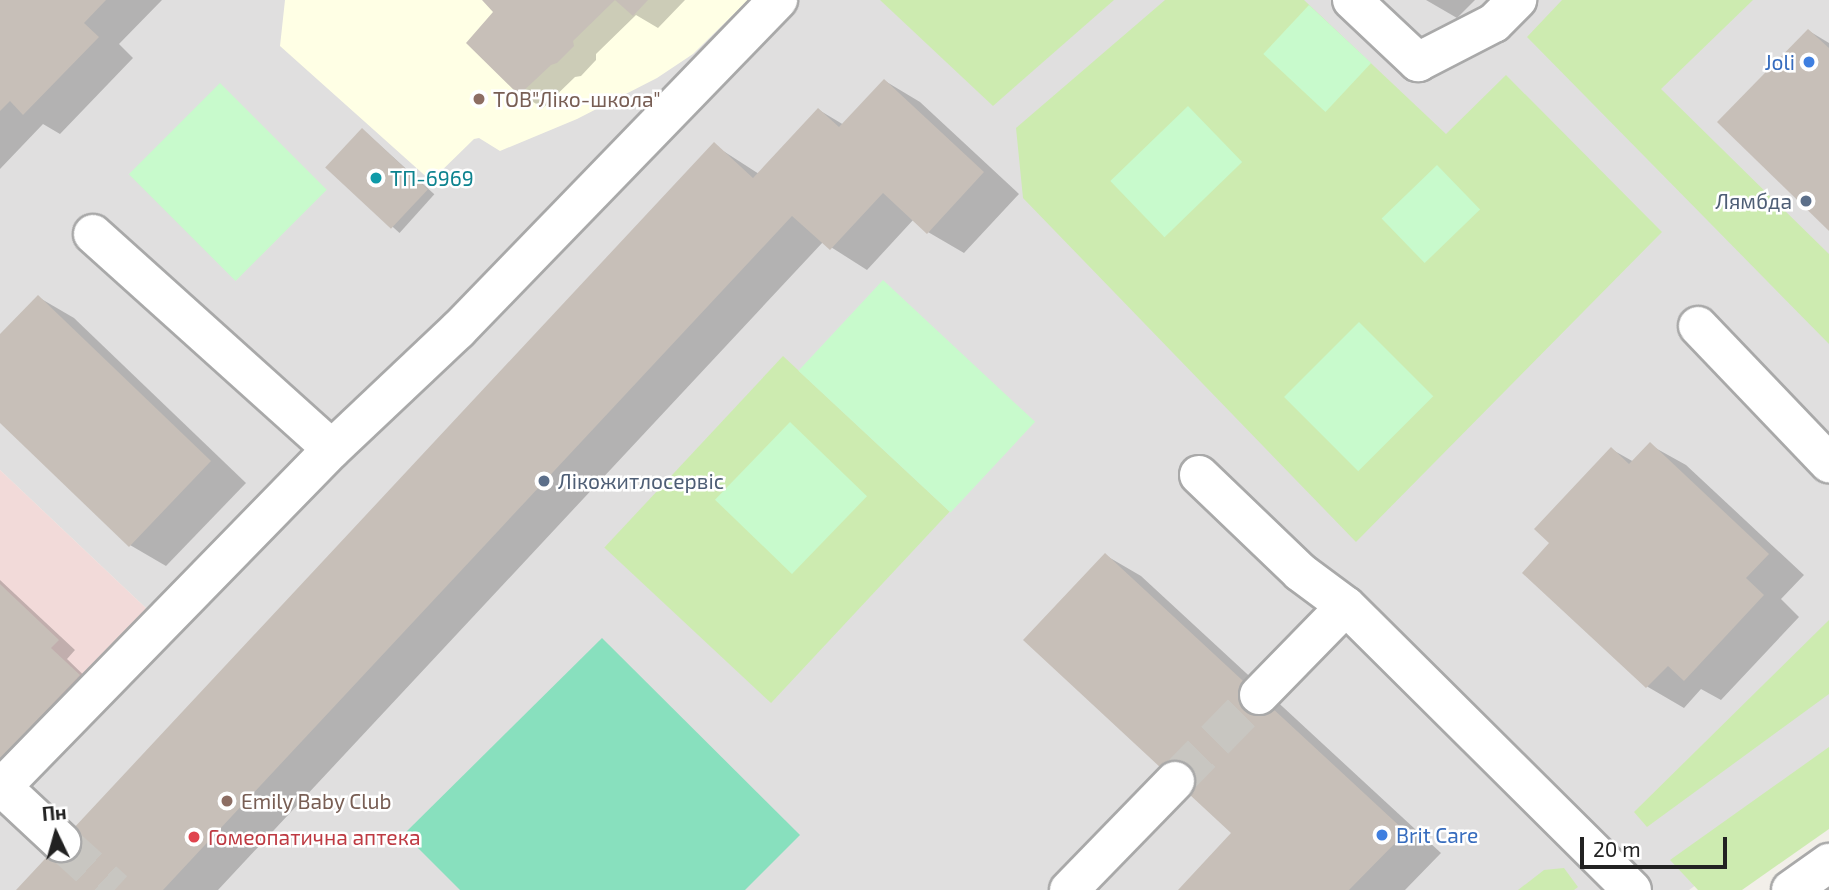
<!DOCTYPE html>
<meta charset="utf-8">
<style>
body{margin:0}
#map{position:relative;width:1829px;height:890px;overflow:hidden;background:#f2efe9;font-family:"Exo 2",sans-serif}
div>[style]{position:absolute}
.residential>*{inset:0;background:#e0dfdf}
.commercial>*{inset:0;background:#f2dad9}
.education>*{inset:0;background:#ffffe5}
.grass>*{inset:0;background:#cdebb0;transform-origin:0 0}
.park>*{inset:0;background:#c8facc;transform-origin:0 0}
.pitch>*{inset:0;background:#88e0be}
.shadow>*{inset:0;background:#0003;transform-origin:0 0}
.building>*{inset:0;background:#c7bfb8;transform-origin:0 0}
.minor-tunnel>*{height:38px;margin-top:-19px;transform-origin:0;background:repeating-linear-gradient(90deg,#c8c6c1 0 38px,transparent 0 57px)}
.roads{filter:drop-shadow(2px 0 #a9a9a9) drop-shadow(-2px 0 #a9a9a9) drop-shadow(0 2px #a9a9a9) drop-shadow(0 -2px #a9a9a9)}
.minor>*{height:38px;margin:-19px;padding:0 19px;transform-origin:19px;border-radius:19px;background:#fff}
.dots>*{width:19px;height:19px;translate:-50% -50%;box-sizing:border-box;border:4px solid #fff;border-radius:50%}
span{translate:-50% -50%;white-space:nowrap;text-align:center;line-height:1.15;-webkit-text-stroke:5px #fff;paint-order:stroke}
.shop-label{font-size:21px;color:#366cbe}
.right{translate:-100% -50%;text-align:right}
.left{translate:0 -50%;text-align:left}
.education-label{font-size:21px;color:#785e54}
.culture-label{font-size:21px;color:#0d838f}
.service-label{font-size:21px;color:#4e5e75}
.health-label{font-size:21px;color:#be3a42}
.north{position:absolute;left:21px;top:799px;width:70px;height:70px;-webkit-text-stroke:5px #fff;paint-order:stroke;rotate:355deg;font-size:19px;font-weight:700;line-height:28px;text-align:center;color:#222}
.north::after{content:'';display:block;margin:auto;width:24px;height:32px;background:#222;clip-path:polygon(50% 0,100% 100%,50% 72%,0 100%)}
.scale{position:absolute;left:1580px;top:837px;width:147px;height:32px;box-sizing:border-box;border:4px solid #222;border-top:0;padding-left:9px;font-size:21px;line-height:24px;white-space:nowrap;color:#222;-webkit-text-stroke:5px #fff;paint-order:stroke}
</style>
<div id="map">
<div class="residential">
<div style="clip-path:polygon(0 0,1829px 0,1829px 787px,1689px 890px,0 890px,0 763px,149px 611px,0 470px)"></div>
</div>
<div class="commercial">
<div style="clip-path:polygon(0 470px,149px 611px,0 763px)"></div>
</div>
<div class="education">
<div style="clip-path:polygon(285px 0,748px 0,693px 54px,657px 78px,577px 119px,500px 151px,479px 138px,474px 139px,431px 181px,280px 46px)"></div>
</div>
<div class="grass">
<div style="clip-path:polygon(880px 0,1114px 0,993px 106px)"></div>
<div style="clip-path:polygon(1165px 0,1304px 0,1446px 134px,1506px 75px,1662px 232px,1356px 542px,1023px 198px,1016px 128px)"></div>
<div style="clip-path:polygon(1562px 0,1753px 0,1661px 89px,1829px 254px,1829px 344px,1527px 37px)"></div>
<div style="left:783px;top:356px;width:228px;height:262px;rotate:43deg"></div>
<div style="clip-path:polygon(1829px 620px,1829px 694px,1647px 827px,1634px 812px)"></div>
<div style="clip-path:polygon(1829px 747px,1829px 829px,1742px 890px,1698px 890px,1670px 860px)"></div>
<div style="clip-path:polygon(1564px 868px,1578px 887px,1574px 890px,1518px 890px,1544px 870px)"></div>
</div>
<div class="park">
<div style="left:1309px;top:5px;width:85px;height:67px;rotate:43deg"></div>
<div style="left:220px;top:83px;width:151px;height:129px;rotate:45deg"></div>
<div style="left:1188px;top:106px;width:78px;height:108px;rotate:46deg"></div>
<div style="left:1437px;top:165px;width:62px;height:77px;rotate:46deg"></div>
<div style="left:883px;top:280px;width:208px;height:124px;rotate:43deg"></div>
<div style="left:1359px;top:322px;width:105px;height:106px;rotate:45deg"></div>
<div style="left:790px;top:422px;width:107px;height:108px;rotate:44deg"></div>
</div>
<div class="pitch">
<div style="clip-path:polygon(602px 638px,800px 835px,745px 890px,460px 890px,404px 834px)"></div>
</div>
<div class="shadow">
<div style="clip-path:polygon(0 0,162px 0,119px 44px,133px 58px,60px 134px,43px 124px,0 169px)"></div>
<div style="clip-path:polygon(483px 0,685px 0,658px 28px,636px 15px,596px 54px,596px 60px,581px 76px,575px 77px,543px 108px,520px 94px,495px 12px)"></div>
<div style="clip-path:polygon(1426px 0,1475px 0,1457px 18px)"></div>
<div style="clip-path:polygon(1809px 31px,1829px 43px,1829px 229px)"></div>
<div style="clip-path:polygon(885px 81px,920px 102px,1019px 194px,964px 253px,928px 232px,914px 219px,867px 270px,823px 242px,218px 890px,18px 890px,714px 145px,759px 174px,819px 110px,844px 125px)"></div>
<div style="left:363px;top:130px;width:96px;height:52px;rotate:42deg"></div>
<div style="clip-path:polygon(38px 297px,74px 318px,246px 483px,166px 566px,130px 545px,0 421px,0 337px)"></div>
<div style="clip-path:polygon(1650px 445px,1686px 465px,1804px 575px,1781px 599px,1799px 617px,1721px 700px,1701px 689px,1684px 708px,1648px 687px,1524px 573px,1552px 543px,1611px 449px,1634px 462px)"></div>
<div style="clip-path:polygon(1105px 555px,1141px 576px,1441px 853px,1405px 890px,1181px 890px,1234px 833px)"></div>
<div style="clip-path:polygon(0 580px,75px 650px,67px 659px,95px 686px,0 786px)"></div>
</div>
<div class="building">
<div style="clip-path:polygon(0 0,106px 0,84px 23px,99px 37px,23px 115px,10px 101px,0 111px)"></div>
<div style="clip-path:polygon(482px 0,615px 0,573px 41px,574px 46px,557px 63px,551px 65px,519px 95px,466px 43px,493px 12px)"></div>
<div style="clip-path:polygon(615px 0,648px 0,633px 16px)"></div>
<div style="clip-path:polygon(1808px 29px,1829px 48px,1829px 231px,1717px 122px)"></div>
<div style="clip-path:polygon(884px 79px,984px 172px,927px 234px,883px 193px,830px 250px,792px 216px,163px 890px,16px 890px,714px 142px,753px 178px,818px 108px,839px 127px)"></div>
<div style="left:362px;top:128px;width:90px;height:54px;rotate:43deg"></div>
<div style="clip-path:polygon(38px 295px,211px 461px,129px 547px,0 423px,0 334px)"></div>
<div style="clip-path:polygon(1650px 442px,1769px 554px,1746px 578px,1764px 595px,1684px 681px,1668px 666px,1646px 688px,1522px 573px,1549px 543px,1534px 529px,1611px 447px,1629px 464px)"></div>
<div style="clip-path:polygon(1105px 553px,1406px 832px,1349px 890px,1178px 890px,1231px 833px,1023px 640px)"></div>
<div style="clip-path:polygon(0 584px,59px 640px,51px 648px,80px 675px,0 759px)"></div>
</div>
<div class="minor-tunnel">
<div style="left:1175px;top:781px;width:120px;rotate:-45.7deg"></div>
<div style="left:61px;top:842px;width:72px;rotate:42.2deg"></div>
</div>
<div class="roads">
<div class="minor">
<div style="left:1352px;top:0;width:91px;rotate:43.2deg"></div>
<div style="left:1418px;top:62px;width:85px;rotate:-27.2deg"></div>
<div style="left:1494px;top:23px;width:33px;rotate:-45deg"></div>
<div style="left:93px;top:234px;width:321px;rotate:42deg"></div>
<div style="left:1698px;top:326px;width:190px;rotate:46.3deg"></div>
<div style="left:1199px;top:475px;width:140px;rotate:43.8deg"></div>
<div style="left:1300px;top:572px;width:57px;rotate:36.5deg"></div>
<div style="left:1346px;top:606px;width:403px;rotate:44.8deg"></div>
<div style="left:1259px;top:695px;width:124px;rotate:-45.7deg"></div>
<div style="left:2px;top:787px;width:81px;rotate:43deg"></div>
<div style="left:0;top:789px;width:475px;rotate:-45.7deg"></div>
<div style="left:332px;top:449px;width:173px;rotate:-43.4deg"></div>
<div style="left:458px;top:330px;width:460px;rotate:-45.9deg"></div>
<div style="left:1069px;top:890px;width:152px;rotate:-45.8deg"></div>
<div style="left:1791px;top:890px;width:47px;rotate:-35.4deg"></div>
</div>
</div>
<div class="dots">
<div style="left:1809px;top:62px;background:#3f7fe0"></div>
<div style="left:479px;top:99px;background:#8d6e63"></div>
<div style="left:376px;top:178px;background:#0f9aa8"></div>
<div style="left:1806px;top:201px;background:#5c6f8a"></div>
<div style="left:544px;top:481px;background:#5c6f8a"></div>
<div style="left:227px;top:801px;background:#8d6e63"></div>
<div style="left:1382px;top:835px;background:#3f7fe0"></div>
<div style="left:194px;top:837px;background:#e0444e"></div>
</div>
<div class="shop-label">
<span class="right" style="left:1795px;top:62px">Joli</span>
<span class="left" style="left:1396px;top:835px">Brit Care</span>
</div>
<div class="education-label">
<span class="left" style="left:493px;top:99px">ТОВ"Ліко-школа"</span>
<span class="left" style="left:241px;top:801px">Emily Baby Club</span>
</div>
<div class="culture-label">
<span class="left" style="left:390px;top:178px">ТП-6969</span>
</div>
<div class="service-label">
<span class="right" style="left:1792px;top:201px">Лямбда</span>
<span class="left" style="left:558px;top:481px">Лікожитлосервіс</span>
</div>
<div class="health-label">
<span class="left" style="left:208px;top:837px">Гомеопатична аптека</span>
</div>
<div class="north">Пн</div>
<div class="scale">20 m</div>
</div>
